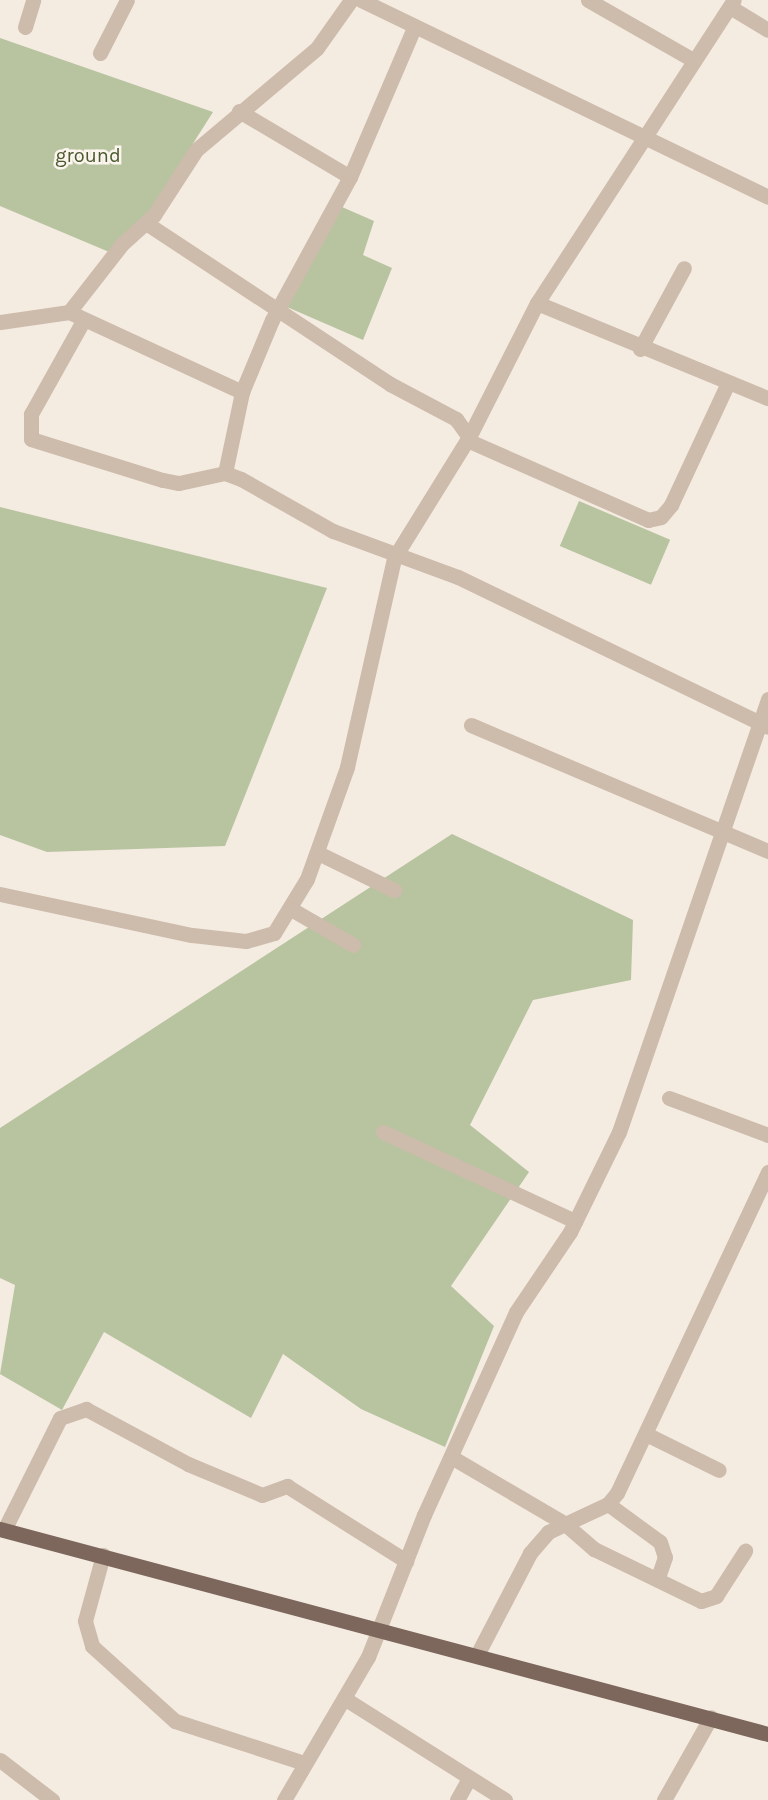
<!DOCTYPE html>
<style>
body{margin:0}
#map{position:relative;width:768px;height:1800px;overflow:hidden;background:#f4ebe1;font-family:Karla,sans-serif}
div>[style]{position:absolute}
.green>*{inset:0;background:#b8c4a0;transform-origin:0 0}
.minor>*{height:15px;margin:-7.5px;padding:0 7.5px;transform-origin:7.5px;border-radius:7.5px;background:#cdbbac}
.major>*{height:15px;margin:-7.5px;padding:0 7.5px;transform-origin:7.5px;border-radius:7.5px;background:#7d675c}
span{translate:-50% -50%;white-space:nowrap;text-align:center;line-height:1.15;-webkit-text-stroke:5px #fbf5ee;paint-order:stroke}
.park-label{font-size:20px;color:#4a5a2e}
</style>
<div id="map">
<div class="green">
<div style="clip-path:polygon(0 38px,213px 112px,121px 257px,0 206px)"></div>
<div style="clip-path:polygon(342px 207px,374px 221px,363px 255px,392px 268px,363px 340px,287px 307px)"></div>
<div style="left:579px;top:501px;width:99px;height:49px;rotate:23deg"></div>
<div style="clip-path:polygon(0 507px,327px 588px,225px 846px,47px 852px,0 835px)"></div>
<div style="clip-path:polygon(452px 834px,633px 920px,631px 980px,533px 1000px,470px 1125px,529px 1172px,451px 1286px,494px 1326px,445px 1447px,361px 1409px,283px 1354px,251px 1418px,104px 1332px,62px 1410px,0 1374px,15px 1285px,0 1278px,0 1128px)"></div>
</div>
<div class="minor">
<div style="left:361px;top:0;width:452px;rotate:25.8deg"></div>
<div style="left:588px;top:0;width:121px;rotate:29.7deg"></div>
<div style="left:730px;top:7px;width:44px;rotate:31.2deg"></div>
<div style="left:25px;top:27px;width:28px;rotate:-73deg"></div>
<div style="left:100px;top:53px;width:59px;rotate:-63deg"></div>
<div style="left:239px;top:111px;width:129px;rotate:30.7deg"></div>
<div style="left:146px;top:223px;width:292px;rotate:33.4deg"></div>
<div style="left:390px;top:384px;width:75px;rotate:27.9deg"></div>
<div style="left:456px;top:419px;width:22px;rotate:54deg"></div>
<div style="left:537px;top:303px;width:250px;rotate:22.4deg"></div>
<div style="left:69px;top:312px;width:191px;rotate:24.8deg"></div>
<div style="left:242px;top:392px;width:78px;rotate:-67.4deg"></div>
<div style="left:272px;top:320px;width:163px;rotate:-61.4deg"></div>
<div style="left:350px;top:177px;width:162px;rotate:-66.8deg"></div>
<div style="left:83px;top:321px;width:107px;rotate:119.2deg"></div>
<div style="left:31px;top:414px;width:25px;rotate:90deg"></div>
<div style="left:31px;top:439px;width:138px;rotate:17.3deg"></div>
<div style="left:163px;top:480px;width:16px;rotate:11deg"></div>
<div style="left:179px;top:483px;width:47px;rotate:-12.3deg"></div>
<div style="left:225px;top:473px;width:17px;rotate:21deg"></div>
<div style="left:241px;top:479px;width:106px;rotate:29.5deg"></div>
<div style="left:333px;top:531px;width:133px;rotate:20.2deg"></div>
<div style="left:458px;top:577px;width:344px;rotate:25.8deg"></div>
<div style="left:0;top:322px;width:70px;rotate:-8.2deg"></div>
<div style="left:69px;top:312px;width:86px;rotate:-52.1deg"></div>
<div style="left:122px;top:244px;width:43px;rotate:-42.2deg"></div>
<div style="left:154px;top:215px;width:77px;rotate:-57.1deg"></div>
<div style="left:196px;top:150px;width:158px;rotate:-40.1deg"></div>
<div style="left:317px;top:48px;width:59px;rotate:-54.7deg"></div>
<div style="left:640px;top:349px;width:92px;rotate:-61.5deg"></div>
<div style="left:467px;top:440px;width:198px;rotate:23.8deg"></div>
<div style="left:648px;top:520px;width:13px;rotate:-13deg"></div>
<div style="left:661px;top:517px;width:16px;rotate:-50deg"></div>
<div style="left:671px;top:505px;width:135px;rotate:-65deg"></div>
<div style="left:225px;top:473px;width:83px;rotate:-78.1deg"></div>
<div style="left:471px;top:725px;width:323px;rotate:23deg"></div>
<div style="left:318px;top:853px;width:85px;rotate:26deg"></div>
<div style="left:0;top:894px;width:196px;rotate:12.1deg"></div>
<div style="left:192px;top:935px;width:54px;rotate:6.3deg"></div>
<div style="left:246px;top:941px;width:29px;rotate:-16deg"></div>
<div style="left:274px;top:933px;width:63px;rotate:-58.6deg"></div>
<div style="left:307px;top:879px;width:119px;rotate:-70.3deg"></div>
<div style="left:347px;top:767px;width:214px;rotate:-77.3deg"></div>
<div style="left:394px;top:558px;width:142px;rotate:-58.2deg"></div>
<div style="left:469px;top:437px;width:150px;rotate:-63.1deg"></div>
<div style="left:537px;top:303px;width:361px;rotate:-57deg"></div>
<div style="left:291px;top:909px;width:72px;rotate:30.1deg"></div>
<div style="left:669px;top:1098px;width:106px;rotate:20.5deg"></div>
<div style="left:383px;top:1132px;width:212px;rotate:24.9deg"></div>
<div style="left:646px;top:1434px;width:81px;rotate:26.3deg"></div>
<div style="left:453px;top:1458px;width:129px;rotate:30.4deg"></div>
<div style="left:564px;top:1523px;width:40px;rotate:41deg"></div>
<div style="left:594px;top:1549px;width:119px;rotate:25.9deg"></div>
<div style="left:701px;top:1601px;width:16px;rotate:-18deg"></div>
<div style="left:716px;top:1596px;width:54px;rotate:-57.2deg"></div>
<div style="left:608px;top:1504px;width:64px;rotate:36.2deg"></div>
<div style="left:660px;top:1542px;width:16px;rotate:72deg"></div>
<div style="left:665px;top:1557px;width:21px;rotate:109deg"></div>
<div style="left:4px;top:1530px;width:125px;rotate:-63.4deg"></div>
<div style="left:60px;top:1418px;width:28px;rotate:-19deg"></div>
<div style="left:86px;top:1409px;width:116px;rotate:28.3deg"></div>
<div style="left:188px;top:1464px;width:80px;rotate:22.7deg"></div>
<div style="left:262px;top:1495px;width:27px;rotate:-20deg"></div>
<div style="left:287px;top:1486px;width:141px;rotate:32.2deg"></div>
<div style="left:103px;top:1555px;width:68px;rotate:105.3deg"></div>
<div style="left:85px;top:1621px;width:26px;rotate:74deg"></div>
<div style="left:92px;top:1646px;width:112px;rotate:42.1deg"></div>
<div style="left:175px;top:1721px;width:136px;rotate:18deg"></div>
<div style="left:477px;top:1655px;width:115px;rotate:-62.5deg"></div>
<div style="left:530px;top:1553px;width:28px;rotate:-49deg"></div>
<div style="left:548px;top:1532px;width:66px;rotate:-25deg"></div>
<div style="left:608px;top:1504px;width:14px;rotate:-51deg"></div>
<div style="left:617px;top:1493px;width:355px;rotate:-64.8deg"></div>
<div style="left:347px;top:1700px;width:187px;rotate:32.3deg"></div>
<div style="left:0;top:1760px;width:66px;rotate:37.6deg"></div>
<div style="left:284px;top:1800px;width:166px;rotate:-59.6deg"></div>
<div style="left:368px;top:1657px;width:153px;rotate:-68.5deg"></div>
<div style="left:424px;top:1515px;width:223px;rotate:-65.6deg"></div>
<div style="left:516px;top:1312px;width:97px;rotate:-56deg"></div>
<div style="left:570px;top:1232px;width:111px;rotate:-63.9deg"></div>
<div style="left:619px;top:1132px;width:458px;rotate:-71deg"></div>
<div style="left:457px;top:1800px;width:25px;rotate:-61deg"></div>
<div style="left:664px;top:1800px;width:95px;rotate:-60.5deg"></div>
</div>
<div class="major">
<div style="left:0;top:1529px;width:795px;rotate:14.95deg"></div>
</div>
<div class="park-label">
<span style="left:88px;top:155px">ground</span>
</div>
</div>
